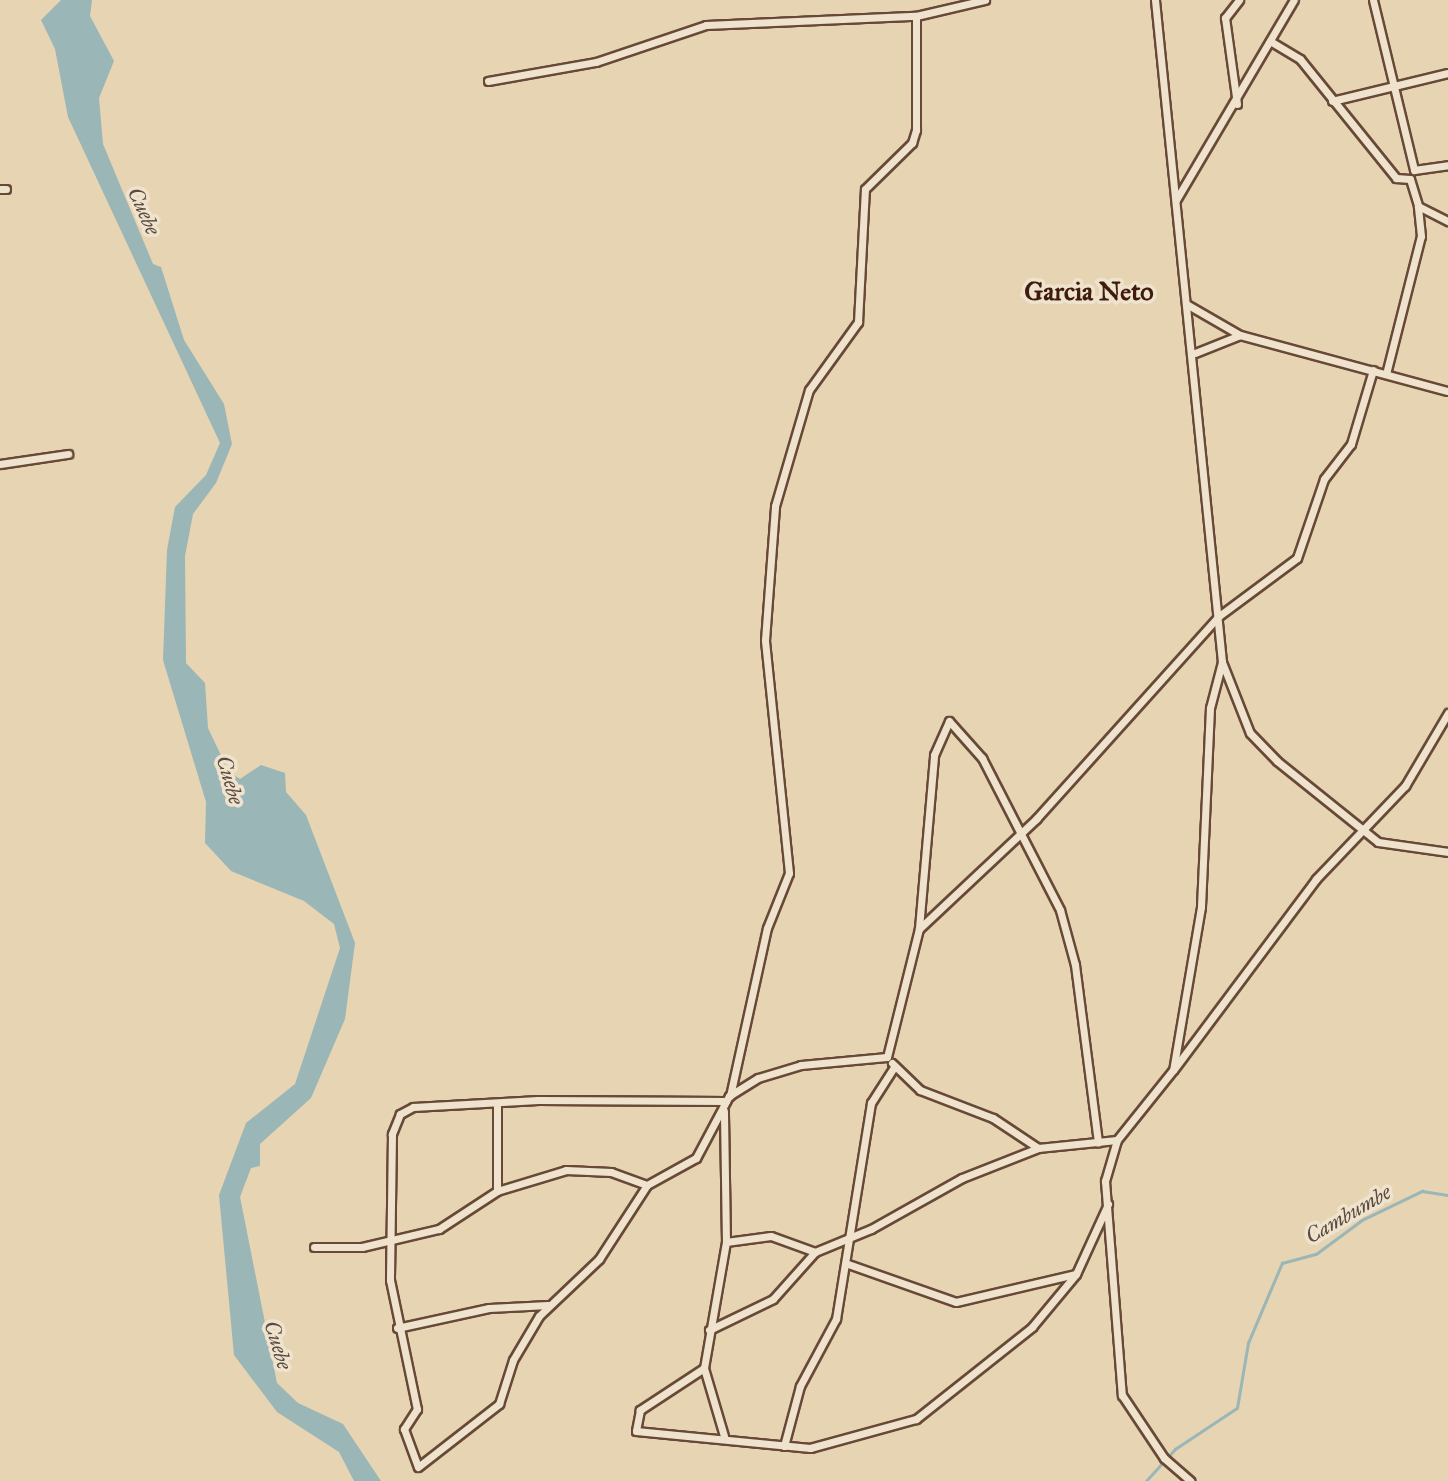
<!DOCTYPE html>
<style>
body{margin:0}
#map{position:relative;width:1448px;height:1481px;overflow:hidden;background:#e6d4b2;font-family:"IM FELL Great Primer",serif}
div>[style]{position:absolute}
.water>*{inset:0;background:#9ab6b6}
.stream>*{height:2.5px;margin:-1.25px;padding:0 1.25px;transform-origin:1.25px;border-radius:1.25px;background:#9ab6b6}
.roads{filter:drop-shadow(2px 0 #684937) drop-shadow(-2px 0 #684937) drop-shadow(0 2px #684937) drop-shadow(0 -2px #684937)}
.street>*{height:7px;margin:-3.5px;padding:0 3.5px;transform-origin:3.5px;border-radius:3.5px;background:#efe3cd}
span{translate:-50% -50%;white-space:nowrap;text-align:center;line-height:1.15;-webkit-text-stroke:7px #efe3cd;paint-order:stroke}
.water-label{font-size:21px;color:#5a4a40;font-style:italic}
.district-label{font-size:26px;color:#3e1b0e;font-weight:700}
</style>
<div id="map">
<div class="water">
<div style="clip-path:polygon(61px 0,92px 0,90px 16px,114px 61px,99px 98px,103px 144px,153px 264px,161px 267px,184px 340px,224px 404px,232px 444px,216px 483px,193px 514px,185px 556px,186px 663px,205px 683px,208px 728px,229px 772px,240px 779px,261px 765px,285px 773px,286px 792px,306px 815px,355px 943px,345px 1019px,311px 1098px,260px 1144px,260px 1166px,251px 1168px,240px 1197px,277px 1383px,298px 1403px,343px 1424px,381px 1481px,354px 1481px,339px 1452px,277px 1412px,234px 1355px,219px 1195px,246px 1123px,295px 1084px,340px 948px,334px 924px,304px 901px,231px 871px,205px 843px,206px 802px,163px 660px,167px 550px,175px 507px,206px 475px,220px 443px,68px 117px,55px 49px,41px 20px)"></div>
</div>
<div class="stream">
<div style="left:1146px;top:1481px;width:43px;rotate:-47.8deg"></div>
<div style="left:1175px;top:1449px;width:74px;rotate:-33.5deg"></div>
<div style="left:1237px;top:1408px;width:66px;rotate:-80.4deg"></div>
<div style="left:1248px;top:1343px;width:87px;rotate:-67deg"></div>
<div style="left:1282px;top:1263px;width:35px;rotate:-15deg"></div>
<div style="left:1316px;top:1254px;width:57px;rotate:-36.5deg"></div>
<div style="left:1362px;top:1220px;width:67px;rotate:-25.8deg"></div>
<div style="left:1422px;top:1191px;width:26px;rotate:9deg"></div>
</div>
<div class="roads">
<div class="street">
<div style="left:1155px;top:0;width:665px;rotate:84.22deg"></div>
<div style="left:1222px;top:662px;width:48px;rotate:104.6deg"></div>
<div style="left:1210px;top:708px;width:199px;rotate:92.6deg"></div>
<div style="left:1201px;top:907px;width:165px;rotate:99.7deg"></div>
<div style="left:1173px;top:1070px;width:90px;rotate:128.7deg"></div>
<div style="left:1117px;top:1140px;width:43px;rotate:106.3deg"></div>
<div style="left:1105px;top:1181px;width:215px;rotate:85.5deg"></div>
<div style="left:1122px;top:1395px;width:76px;rotate:56.3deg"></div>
<div style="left:1164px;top:1458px;width:35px;rotate:41deg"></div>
<div style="left:1373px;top:0;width:175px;rotate:76.4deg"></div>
<div style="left:1414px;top:170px;width:34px;rotate:-8deg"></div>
<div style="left:1270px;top:41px;width:35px;rotate:31deg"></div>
<div style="left:1300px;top:59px;width:153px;rotate:51.1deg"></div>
<div style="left:1396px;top:178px;width:14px;rotate:4deg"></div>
<div style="left:1410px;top:179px;width:28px;rotate:73deg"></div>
<div style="left:1418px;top:206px;width:34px;rotate:27deg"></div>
<div style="left:488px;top:81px;width:110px;rotate:-10deg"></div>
<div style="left:596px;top:62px;width:116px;rotate:-18.6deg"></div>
<div style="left:706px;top:25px;width:210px;rotate:-2.5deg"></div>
<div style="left:916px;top:16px;width:71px;rotate:-13.1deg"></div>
<div style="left:1332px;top:101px;width:119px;rotate:-13.6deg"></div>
<div style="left:1237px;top:104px;width:87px;rotate:-97.9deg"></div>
<div style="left:1225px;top:18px;width:23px;rotate:-52deg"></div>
<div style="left:0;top:189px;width:6px"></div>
<div style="left:1176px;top:200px;width:232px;rotate:-59.5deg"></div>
<div style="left:1188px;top:305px;width:60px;rotate:30deg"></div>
<div style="left:1240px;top:335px;width:215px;rotate:15.1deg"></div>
<div style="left:1195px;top:353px;width:48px;rotate:-21.8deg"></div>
<div style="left:1386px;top:374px;width:142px;rotate:-75.8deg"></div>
<div style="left:1421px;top:236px;width:30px;rotate:-96deg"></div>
<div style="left:0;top:464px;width:69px;rotate:-8.4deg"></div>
<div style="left:1222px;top:662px;width:76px;rotate:68.5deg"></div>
<div style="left:1250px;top:733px;width:39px;rotate:46deg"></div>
<div style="left:1277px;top:761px;width:129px;rotate:38.7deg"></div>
<div style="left:1378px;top:842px;width:71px;rotate:8.1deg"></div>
<div style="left:919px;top:928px;width:174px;rotate:-85deg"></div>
<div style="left:934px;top:755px;width:37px;rotate:-66deg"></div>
<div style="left:949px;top:721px;width:50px;rotate:48.3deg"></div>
<div style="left:982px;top:758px;width:171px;rotate:62.8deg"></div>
<div style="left:1060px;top:910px;width:57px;rotate:74.7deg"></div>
<div style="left:1075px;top:965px;width:179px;rotate:82.6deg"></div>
<div style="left:887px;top:1057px;width:132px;rotate:-76deg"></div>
<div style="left:919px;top:929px;width:161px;rotate:-43.2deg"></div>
<div style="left:1036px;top:819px;width:273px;rotate:-48deg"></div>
<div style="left:1219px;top:616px;width:97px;rotate:-36.6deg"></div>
<div style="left:1297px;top:558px;width:83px;rotate:-71.1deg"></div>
<div style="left:1324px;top:479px;width:44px;rotate:-52.4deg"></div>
<div style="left:1351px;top:444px;width:77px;rotate:-73.4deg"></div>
<div style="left:892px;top:1063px;width:39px;rotate:44deg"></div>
<div style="left:920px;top:1090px;width:78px;rotate:21deg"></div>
<div style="left:993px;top:1118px;width:54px;rotate:33.7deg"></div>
<div style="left:1174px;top:1069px;width:237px;rotate:-53.2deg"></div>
<div style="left:1316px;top:879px;width:129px;rotate:-46.3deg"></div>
<div style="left:1405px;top:786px;width:85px;rotate:-59.5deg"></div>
<div style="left:730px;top:1096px;width:172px;rotate:-77.6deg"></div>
<div style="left:767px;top:928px;width:59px;rotate:-68.2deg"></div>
<div style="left:789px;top:873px;width:234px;rotate:-95.9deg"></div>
<div style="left:765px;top:640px;width:134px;rotate:-85.7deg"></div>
<div style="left:775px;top:506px;width:121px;rotate:-73.7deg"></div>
<div style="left:809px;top:390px;width:84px;rotate:-54.2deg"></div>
<div style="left:858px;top:322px;width:133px;rotate:-87deg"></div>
<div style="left:865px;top:189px;width:66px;rotate:-44.4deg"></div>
<div style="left:912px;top:143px;width:14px;rotate:-73deg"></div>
<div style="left:916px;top:130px;width:114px;rotate:-90deg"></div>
<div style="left:726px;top:1101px;width:188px;rotate:-179.7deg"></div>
<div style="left:538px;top:1100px;width:125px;rotate:176.8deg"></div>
<div style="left:413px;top:1107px;width:15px;rotate:152deg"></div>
<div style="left:400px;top:1114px;width:22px;rotate:112deg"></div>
<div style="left:392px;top:1134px;width:146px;rotate:90.8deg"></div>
<div style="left:390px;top:1280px;width:132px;rotate:78.2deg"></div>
<div style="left:417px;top:1409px;width:24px;rotate:123deg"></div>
<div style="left:404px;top:1429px;width:40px;rotate:69.8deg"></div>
<div style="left:418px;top:1467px;width:103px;rotate:-37.9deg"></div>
<div style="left:499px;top:1404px;width:46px;rotate:-72.3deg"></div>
<div style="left:513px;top:1360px;width:51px;rotate:-59.4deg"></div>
<div style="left:539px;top:1316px;width:83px;rotate:-43.5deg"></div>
<div style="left:599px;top:1259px;width:88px;rotate:-57deg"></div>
<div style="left:647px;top:1185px;width:56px;rotate:-28.9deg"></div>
<div style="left:696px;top:1158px;width:70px;rotate:-62deg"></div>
<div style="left:729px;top:1096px;width:34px;rotate:-32deg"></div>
<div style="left:758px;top:1078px;width:45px;rotate:-16.8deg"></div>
<div style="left:801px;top:1065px;width:86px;rotate:-5.3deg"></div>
<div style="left:497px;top:1107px;width:84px;rotate:90deg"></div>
<div style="left:726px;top:1242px;width:45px;rotate:-7.6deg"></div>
<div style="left:771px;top:1236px;width:47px;rotate:20deg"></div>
<div style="left:314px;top:1247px;width:48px"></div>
<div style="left:362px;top:1247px;width:79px;rotate:-13.2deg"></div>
<div style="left:439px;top:1229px;width:69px;rotate:-33.2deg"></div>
<div style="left:497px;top:1191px;width:72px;rotate:-16.9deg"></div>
<div style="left:566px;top:1170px;width:45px;rotate:2.5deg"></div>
<div style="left:611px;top:1172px;width:38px;rotate:20deg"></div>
<div style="left:848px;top:1264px;width:114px;rotate:19.4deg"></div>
<div style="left:956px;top:1302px;width:122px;rotate:-13.2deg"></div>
<div style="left:397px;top:1328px;width:94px;rotate:-12.3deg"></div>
<div style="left:489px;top:1308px;width:59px;rotate:-2.9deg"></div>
<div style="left:709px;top:1330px;width:71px;rotate:-25.8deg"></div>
<div style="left:773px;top:1299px;width:63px;rotate:-48.2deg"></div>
<div style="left:815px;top:1252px;width:61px;rotate:-22.3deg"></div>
<div style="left:871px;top:1229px;width:104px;rotate:-29.3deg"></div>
<div style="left:962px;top:1178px;width:82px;rotate:-21.5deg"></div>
<div style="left:1038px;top:1148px;width:79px;rotate:-5.8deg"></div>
<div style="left:704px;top:1368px;width:77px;rotate:146.7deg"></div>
<div style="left:640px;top:1410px;width:21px;rotate:101deg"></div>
<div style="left:636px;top:1431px;width:175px;rotate:5.6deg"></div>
<div style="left:810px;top:1448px;width:110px;rotate:-15.3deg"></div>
<div style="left:916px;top:1419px;width:148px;rotate:-38.4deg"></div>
<div style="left:1032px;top:1327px;width:69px;rotate:-50.3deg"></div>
<div style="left:1076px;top:1274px;width:77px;rotate:-65.4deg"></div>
<div style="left:724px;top:1436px;width:71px;rotate:-106.4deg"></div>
<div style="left:704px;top:1368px;width:128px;rotate:-80.1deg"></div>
<div style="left:726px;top:1242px;width:131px;rotate:-90.9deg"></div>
<div style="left:784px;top:1446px;width:62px;rotate:-75.1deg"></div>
<div style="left:800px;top:1386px;width:76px;rotate:-61.8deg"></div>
<div style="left:836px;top:1319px;width:219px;rotate:-80.8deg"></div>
<div style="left:871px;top:1103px;width:43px;rotate:-57.4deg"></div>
</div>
</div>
<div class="water-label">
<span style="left:144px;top:211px;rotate:66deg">Cuebe</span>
<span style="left:230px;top:780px;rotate:74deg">Cuebe</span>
<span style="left:1348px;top:1214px;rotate:-30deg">Cambumbe</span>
<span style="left:278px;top:1345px;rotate:73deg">Cuebe</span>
</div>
<div class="district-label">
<span style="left:1089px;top:292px">Garcia Neto</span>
</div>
</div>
